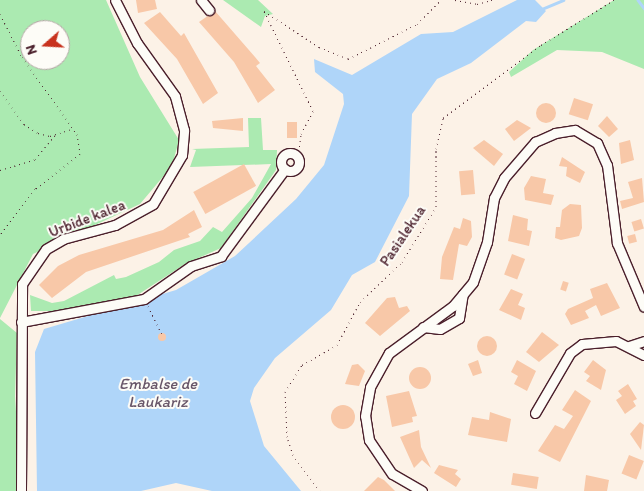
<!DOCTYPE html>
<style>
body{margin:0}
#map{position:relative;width:644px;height:491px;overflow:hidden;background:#fcf2e7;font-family:Itim,sans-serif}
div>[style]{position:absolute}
.green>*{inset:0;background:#abeab1}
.water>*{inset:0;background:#afd5f9}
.stream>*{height:2.5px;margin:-1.25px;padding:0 1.25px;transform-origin:1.25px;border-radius:1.25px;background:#afd5f9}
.building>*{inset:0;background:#f8c8a8;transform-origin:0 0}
.round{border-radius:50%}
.path>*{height:1px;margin-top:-0.5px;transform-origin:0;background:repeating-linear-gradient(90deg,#4a1f2b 0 1px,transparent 0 5px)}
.roads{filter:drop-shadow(1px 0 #4a1f2b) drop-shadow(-1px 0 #4a1f2b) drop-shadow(0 1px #4a1f2b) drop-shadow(0 -1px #4a1f2b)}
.minor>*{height:9px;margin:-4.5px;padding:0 4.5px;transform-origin:4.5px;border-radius:4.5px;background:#fdfcf7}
.minor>.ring{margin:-4.5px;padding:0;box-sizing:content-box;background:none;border:9px solid #fdfcf7;border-radius:50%}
span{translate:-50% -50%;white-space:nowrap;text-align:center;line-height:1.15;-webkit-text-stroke:4px #fdfcf7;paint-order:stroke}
.street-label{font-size:15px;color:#4a1f2b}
.water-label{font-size:16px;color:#685669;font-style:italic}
.north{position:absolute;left:20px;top:20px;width:50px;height:50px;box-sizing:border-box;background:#fdfcf7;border:1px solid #b5a4a5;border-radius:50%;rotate:251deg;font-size:14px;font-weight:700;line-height:20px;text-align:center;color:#4a1f2b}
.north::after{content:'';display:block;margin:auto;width:18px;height:22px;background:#c8321e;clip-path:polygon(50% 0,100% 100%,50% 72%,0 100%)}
</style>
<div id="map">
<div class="green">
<div style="clip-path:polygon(evenodd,0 0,106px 0,140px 77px,179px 140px,172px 166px,140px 204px,33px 254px,0 318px,0 0,30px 30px,60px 30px,60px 60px,30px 60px,30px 30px)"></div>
<div style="clip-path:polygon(223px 0,258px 0,273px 14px,265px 16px,261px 27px)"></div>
<div style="clip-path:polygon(614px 0,644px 0,644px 69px,602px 52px,557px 50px,511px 77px,509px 72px,533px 50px)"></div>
<div style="clip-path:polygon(248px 118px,261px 118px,263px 150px,277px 150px,276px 170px,221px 248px,185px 264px,136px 296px,59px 311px,31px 311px,30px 295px,52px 303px,64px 301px,114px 275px,116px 279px,126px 277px,159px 262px,174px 250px,200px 241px,213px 227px,222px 232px,252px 198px,271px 164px,190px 167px,196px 150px,192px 149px,249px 147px)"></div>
<div style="clip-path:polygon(0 319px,17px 333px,15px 396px,21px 491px,0 491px)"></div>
</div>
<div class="water">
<div style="clip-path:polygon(517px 0,535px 0,546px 11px,536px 22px,526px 21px,471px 63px,437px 79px,412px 114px,409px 196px,375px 262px,352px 275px,331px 310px,275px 358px,254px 388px,250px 401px,264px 446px,301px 491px,212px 491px,176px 483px,141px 491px,37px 491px,35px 352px,44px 329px,176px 290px,235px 256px,296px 199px,324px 165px,344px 104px,343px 94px,315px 72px,314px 59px,352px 75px,421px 34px,453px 32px)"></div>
</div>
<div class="stream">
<div style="left:638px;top:0;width:10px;rotate:53deg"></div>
<div style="left:542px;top:9px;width:23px;rotate:-23deg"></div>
</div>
<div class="building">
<div style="clip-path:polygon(136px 0,155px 0,157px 9px,138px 13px)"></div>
<div style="clip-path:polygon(215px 11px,255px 57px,260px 63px,256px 66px,275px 90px,258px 103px,234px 62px,199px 22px)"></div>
<div style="clip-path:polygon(160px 12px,181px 36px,184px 33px,218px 93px,203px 104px,177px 59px,144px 23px)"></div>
<div style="left:574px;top:98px;width:20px;height:17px;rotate:18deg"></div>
<div class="round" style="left:536px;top:103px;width:20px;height:20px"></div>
<div style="clip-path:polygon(607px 116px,618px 129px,609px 137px,598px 126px)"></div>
<div style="clip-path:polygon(243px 118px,243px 131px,213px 128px,212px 121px)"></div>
<div style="clip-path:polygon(517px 120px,531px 128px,514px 141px,505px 129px)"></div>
<div style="left:287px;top:122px;width:10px;height:16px"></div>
<div style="clip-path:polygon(484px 140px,503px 154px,494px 166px,473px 148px)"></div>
<div style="clip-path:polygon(630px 140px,634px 160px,621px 164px,619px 143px)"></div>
<div style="clip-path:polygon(562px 157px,585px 172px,580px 183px,566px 176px,567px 167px,559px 166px)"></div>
<div style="left:244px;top:164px;width:25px;height:58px;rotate:61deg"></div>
<div style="left:473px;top:170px;width:24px;height:14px;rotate:85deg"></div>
<div style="clip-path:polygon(531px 176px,546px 179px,543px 193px,554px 195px,551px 205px,525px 200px,524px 188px)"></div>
<div style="clip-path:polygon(642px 178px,644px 202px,622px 209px,620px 201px,633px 198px,628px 182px)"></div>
<div style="clip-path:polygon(570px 204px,581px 205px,582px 228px,579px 236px,561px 240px,555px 238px,556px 227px,560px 227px,562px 210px)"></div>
<div style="clip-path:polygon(194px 210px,202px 227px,188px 234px,190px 237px,86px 272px,52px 298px,39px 285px,58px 266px,79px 255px,163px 230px)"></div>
<div style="clip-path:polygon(513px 215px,528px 219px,527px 230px,532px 231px,529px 246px,508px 241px)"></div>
<div style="clip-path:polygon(463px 218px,471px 221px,472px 237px,467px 246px,459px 244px,453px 280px,440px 279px,442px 257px,454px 227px,460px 229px)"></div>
<div style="left:641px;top:219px;width:10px;height:10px;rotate:73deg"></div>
<div style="left:635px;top:234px;width:8px;height:8px;rotate:76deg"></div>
<div style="left:512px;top:254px;width:14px;height:22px;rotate:21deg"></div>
<div style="left:563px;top:281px;width:6px;height:9px;rotate:18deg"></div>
<div style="clip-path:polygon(607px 283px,620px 308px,601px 316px,596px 305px,585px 311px,589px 318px,571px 325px,565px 314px,568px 309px,593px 298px,590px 289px)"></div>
<div style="clip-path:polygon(511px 289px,523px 294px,518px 305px,525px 308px,521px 320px,499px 310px)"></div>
<div style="clip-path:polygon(395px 297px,399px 308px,407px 306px,410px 311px,380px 336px,365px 323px,387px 298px)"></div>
<div style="clip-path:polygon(542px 332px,559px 345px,539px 362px,526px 352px)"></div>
<div class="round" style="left:158px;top:333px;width:8px;height:8px"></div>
<div class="round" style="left:477px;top:336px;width:20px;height:20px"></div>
<div style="clip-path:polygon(478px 360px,482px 373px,473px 376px,468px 364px)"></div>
<div style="clip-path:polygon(517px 360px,536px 371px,527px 391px,514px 384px,518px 376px,511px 372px)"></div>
<div style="clip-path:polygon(593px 360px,606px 370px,601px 390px,586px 381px,590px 376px,584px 372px)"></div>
<div style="clip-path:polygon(358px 364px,365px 371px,359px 386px,345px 384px,352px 365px)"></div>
<div class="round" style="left:409px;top:367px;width:22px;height:22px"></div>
<div style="clip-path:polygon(628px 384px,637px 399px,633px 401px,636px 406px,625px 414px,616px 400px,622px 396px,618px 391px)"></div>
<div style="clip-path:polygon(575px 390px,591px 401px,560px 462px,538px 451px,555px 425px,564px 429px,573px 416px,562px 410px)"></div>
<div style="clip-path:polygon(409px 391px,417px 416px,412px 417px,413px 422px,392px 427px,386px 396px)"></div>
<div class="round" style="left:331px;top:405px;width:24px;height:24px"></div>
<div style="clip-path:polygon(490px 412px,511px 419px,507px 442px,468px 435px,472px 417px,489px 420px)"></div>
<div style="clip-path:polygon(640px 422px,644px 425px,641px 450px,630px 434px)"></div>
<div style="clip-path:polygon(419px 430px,421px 447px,431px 468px,422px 460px,414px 468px,400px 437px)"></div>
<div style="left:629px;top:455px;width:16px;height:20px;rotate:22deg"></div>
<div style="clip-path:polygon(439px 465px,458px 470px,455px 474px,461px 479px,456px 487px,434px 473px)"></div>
<div style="left:513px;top:473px;width:26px;height:12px;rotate:9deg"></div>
<div style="clip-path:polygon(586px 475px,609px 480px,607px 491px,584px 491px)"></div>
<div style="clip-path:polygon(378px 477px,384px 480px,395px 491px,364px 491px)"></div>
</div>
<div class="path">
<div style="left:455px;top:0;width:22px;rotate:10deg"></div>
<div style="left:477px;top:4px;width:16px;rotate:-15deg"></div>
<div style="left:0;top:14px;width:48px;rotate:62.9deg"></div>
<div style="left:22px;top:57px;width:95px;rotate:54.5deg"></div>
<div style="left:77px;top:134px;width:20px;rotate:81deg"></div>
<div style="left:80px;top:154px;width:57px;rotate:142.1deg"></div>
<div style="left:35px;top:189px;width:58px;rotate:127.3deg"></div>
<div style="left:0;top:91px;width:41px;rotate:54deg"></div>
<div style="left:24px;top:124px;width:17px;rotate:33deg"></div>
<div style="left:38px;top:133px;width:12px;rotate:14deg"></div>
<div style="left:50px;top:136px;width:23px;rotate:-18deg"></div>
<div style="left:298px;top:156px;width:22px;rotate:-82deg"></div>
<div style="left:301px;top:134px;width:26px;rotate:-62deg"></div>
<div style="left:313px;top:111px;width:111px;rotate:-116.1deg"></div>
<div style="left:264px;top:11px;width:66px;rotate:33.2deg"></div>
<div style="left:319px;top:47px;width:31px;rotate:22deg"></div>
<div style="left:348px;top:59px;width:77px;rotate:-26.9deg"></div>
<div style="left:417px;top:24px;width:34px;rotate:-45deg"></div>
<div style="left:0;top:170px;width:37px;rotate:-17deg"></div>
<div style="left:35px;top:159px;width:31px;rotate:-50deg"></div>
<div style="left:148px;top:306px;width:34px;rotate:64deg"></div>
<div style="left:320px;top:491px;width:45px;rotate:-126.9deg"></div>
<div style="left:293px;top:455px;width:19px;rotate:-108deg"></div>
<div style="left:287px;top:437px;width:45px;rotate:-92.5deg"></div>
<div style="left:285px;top:392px;width:32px;rotate:-58deg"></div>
<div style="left:302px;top:365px;width:40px;rotate:-29.7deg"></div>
<div style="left:337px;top:345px;width:49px;rotate:-61.9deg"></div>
<div style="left:360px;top:302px;width:58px;rotate:-43.6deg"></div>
<div style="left:402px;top:262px;width:65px;rotate:-58.3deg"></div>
<div style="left:436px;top:207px;width:58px;rotate:-90deg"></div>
<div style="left:436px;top:149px;width:32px;rotate:-77deg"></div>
<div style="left:443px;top:118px;width:122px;rotate:-36.7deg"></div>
<div style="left:541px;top:45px;width:86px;rotate:-31.7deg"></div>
</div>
<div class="roads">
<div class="minor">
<div style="left:201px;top:0;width:13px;rotate:51deg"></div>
<div class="ring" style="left:281px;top:153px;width:9px;height:9px"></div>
<div style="left:21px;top:322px;width:125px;rotate:-10.6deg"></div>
<div style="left:144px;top:299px;width:57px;rotate:-35.1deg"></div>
<div style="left:191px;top:266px;width:32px;rotate:-18deg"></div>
<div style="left:221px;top:256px;width:108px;rotate:-53.7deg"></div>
<div style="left:423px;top:327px;width:17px;rotate:7deg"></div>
<div style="left:440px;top:329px;width:22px;rotate:-30deg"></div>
<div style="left:459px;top:318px;width:24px;rotate:-81deg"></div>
<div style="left:629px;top:346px;width:16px;rotate:-18deg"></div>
<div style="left:535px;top:413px;width:69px;rotate:-59.7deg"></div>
<div style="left:570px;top:353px;width:15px;rotate:-37deg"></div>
<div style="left:582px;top:344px;width:34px;rotate:-5deg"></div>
<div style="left:616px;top:341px;width:31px;rotate:27deg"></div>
<div style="left:21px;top:491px;width:207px;rotate:-89.7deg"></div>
<div style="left:22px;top:284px;width:42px;rotate:-55.6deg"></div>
<div style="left:46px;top:249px;width:20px;rotate:-30deg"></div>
<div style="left:63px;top:239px;width:54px;rotate:-15.1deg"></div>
<div style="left:115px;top:225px;width:43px;rotate:-28.9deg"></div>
<div style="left:153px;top:204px;width:57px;rotate:-59.4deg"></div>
<div style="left:182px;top:155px;width:25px;rotate:-85deg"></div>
<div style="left:184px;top:130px;width:35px;rotate:-105deg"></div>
<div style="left:175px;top:96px;width:65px;rotate:-125.6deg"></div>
<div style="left:137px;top:43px;width:48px;rotate:-117.1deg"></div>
<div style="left:422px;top:491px;width:34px;rotate:-150deg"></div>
<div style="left:392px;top:474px;width:41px;rotate:-124.1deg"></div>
<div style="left:369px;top:440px;width:24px;rotate:-99deg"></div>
<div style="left:365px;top:416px;width:29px;rotate:-80deg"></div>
<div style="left:370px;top:387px;width:39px;rotate:-61deg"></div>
<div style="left:389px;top:353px;width:79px;rotate:-36.3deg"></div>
<div style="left:453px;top:306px;width:31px;rotate:-50deg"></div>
<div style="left:473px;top:282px;width:42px;rotate:-70.7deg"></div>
<div style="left:487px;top:242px;width:45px;rotate:-81deg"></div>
<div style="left:494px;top:198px;width:22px;rotate:-63deg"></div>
<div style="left:504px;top:178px;width:48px;rotate:-49.3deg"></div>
<div style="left:535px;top:142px;width:22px;rotate:-24deg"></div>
<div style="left:555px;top:133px;width:20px;rotate:-9deg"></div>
<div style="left:575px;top:130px;width:26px;rotate:31deg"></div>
<div style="left:597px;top:143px;width:24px;rotate:66deg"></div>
<div style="left:607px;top:165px;width:79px;rotate:82.7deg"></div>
<div style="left:617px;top:243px;width:69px;rotate:67.1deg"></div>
</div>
</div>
<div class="street-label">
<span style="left:87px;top:219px;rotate:-21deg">Urbide kalea</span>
<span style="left:403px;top:236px;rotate:-56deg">Pasialekua</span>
</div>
<div class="water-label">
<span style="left:158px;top:393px">Embalse de<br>Laukariz</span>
</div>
<div class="north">N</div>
</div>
